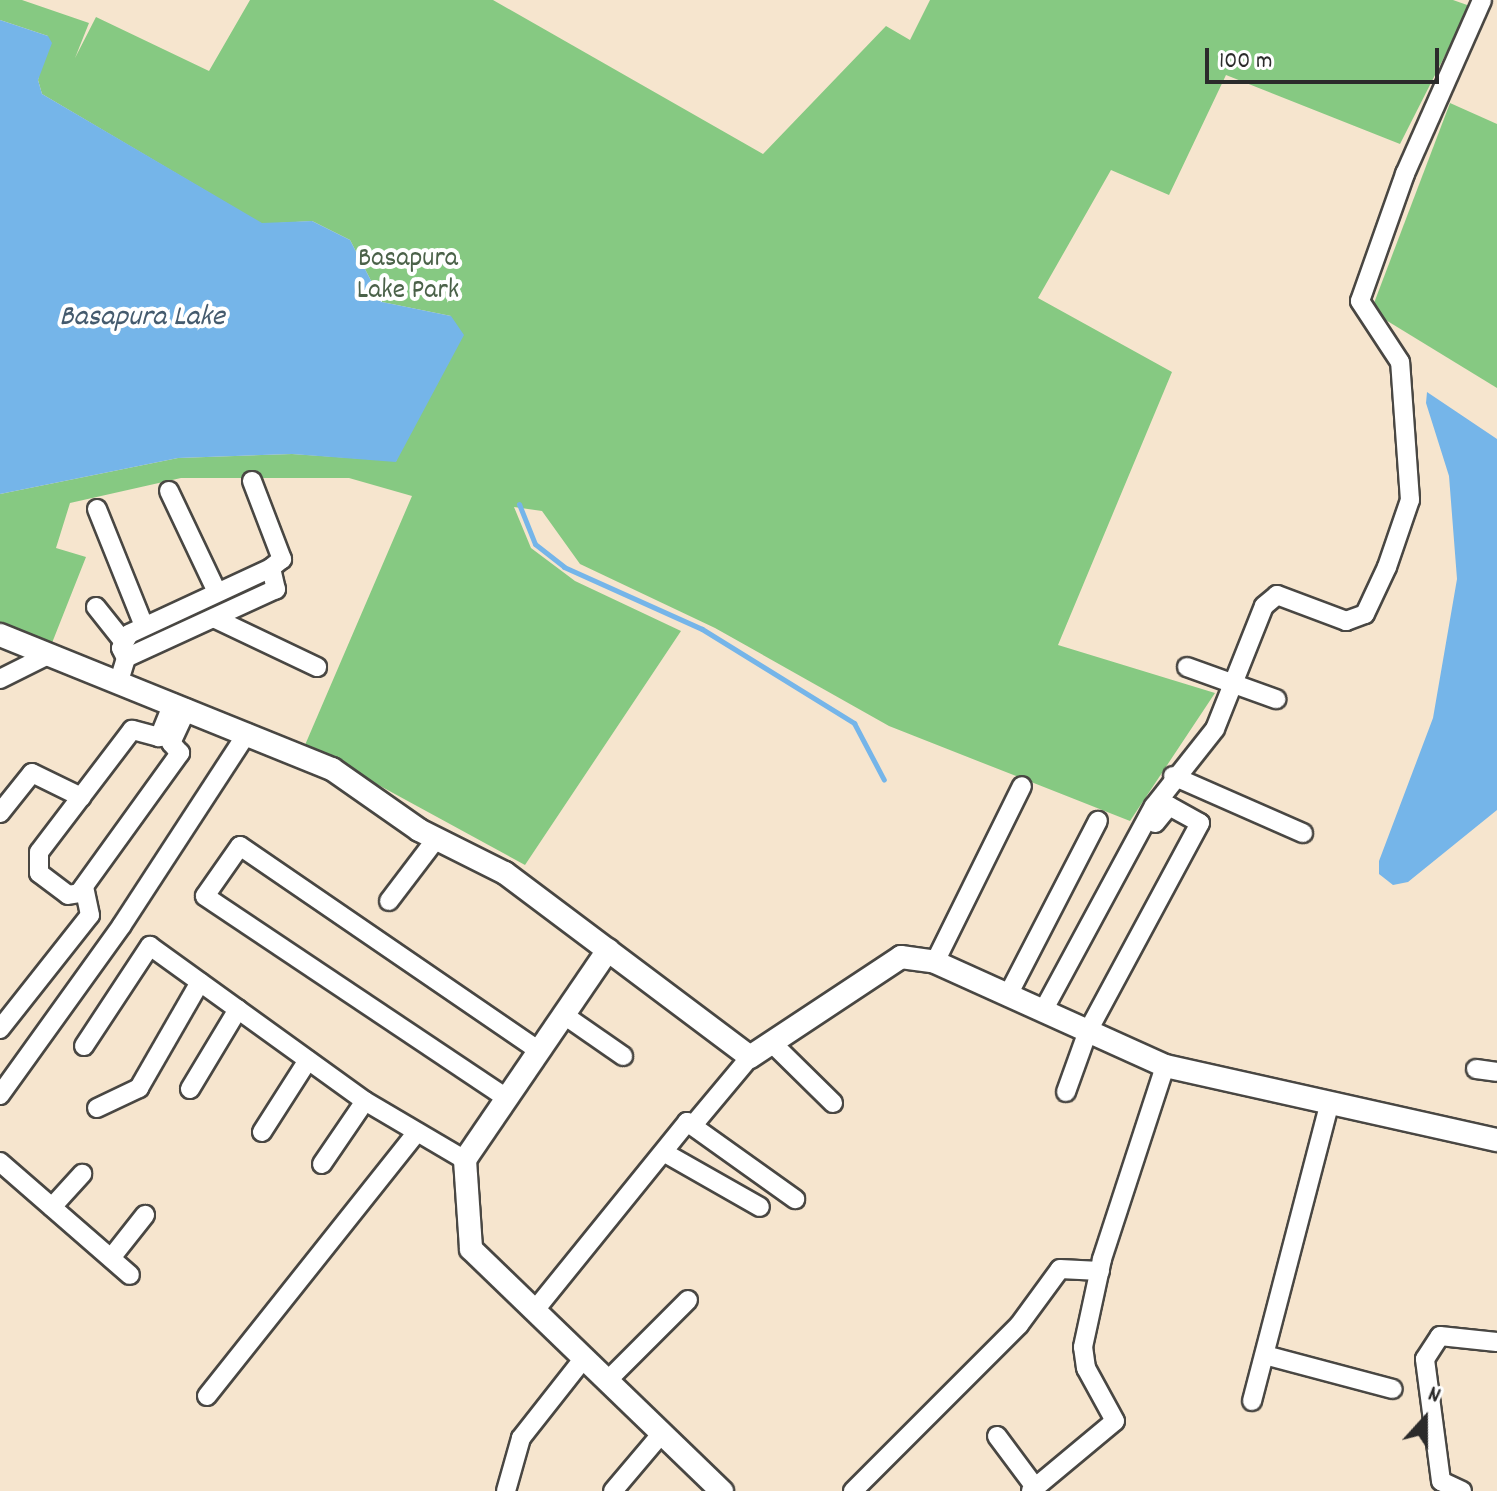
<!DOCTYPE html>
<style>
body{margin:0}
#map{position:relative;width:1497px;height:1491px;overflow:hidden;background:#f6e5ce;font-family:Dekko,sans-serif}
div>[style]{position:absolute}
.green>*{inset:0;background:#86c982}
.water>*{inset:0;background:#75b5e9}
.stream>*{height:5px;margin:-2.5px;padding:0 2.5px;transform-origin:2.5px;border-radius:2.5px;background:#75b5e9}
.roads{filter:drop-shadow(2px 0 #494743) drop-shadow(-2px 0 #494743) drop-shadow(0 2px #494743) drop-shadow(0 -2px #494743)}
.minor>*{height:18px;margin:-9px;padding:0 9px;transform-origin:9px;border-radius:9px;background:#fff}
.tertiary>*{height:22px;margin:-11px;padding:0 11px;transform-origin:11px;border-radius:11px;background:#fff}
span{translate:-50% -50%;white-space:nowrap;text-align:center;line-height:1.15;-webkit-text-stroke:8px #fff;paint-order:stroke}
.park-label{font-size:28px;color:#4b6249}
.water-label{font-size:30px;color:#455b6e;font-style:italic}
.north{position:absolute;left:1385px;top:1379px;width:80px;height:80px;-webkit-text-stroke:6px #fff;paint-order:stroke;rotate:21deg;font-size:22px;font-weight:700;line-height:32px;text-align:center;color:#2b2b2b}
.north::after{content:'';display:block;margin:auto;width:28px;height:36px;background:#2b2b2b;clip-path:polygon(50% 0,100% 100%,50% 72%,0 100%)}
.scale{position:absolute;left:1205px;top:48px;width:234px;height:36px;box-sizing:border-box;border:4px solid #2b2b2b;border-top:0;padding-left:10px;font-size:24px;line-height:28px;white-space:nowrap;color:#2b2b2b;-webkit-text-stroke:6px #fff;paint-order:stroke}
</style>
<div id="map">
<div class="green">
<div style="clip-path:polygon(0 0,22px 0,89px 23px,75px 58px,96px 17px,209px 71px,250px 0,493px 0,763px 154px,886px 26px,910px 40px,930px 0,1453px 0,1470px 6px,1400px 144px,1226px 75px,1169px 195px,1111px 170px,1038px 298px,1172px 372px,1058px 645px,1215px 693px,1130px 821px,889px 726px,715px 628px,580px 564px,542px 511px,514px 507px,531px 548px,575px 581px,681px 631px,525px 865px,305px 745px,412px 496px,349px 478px,181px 478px,70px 503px,56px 548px,86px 557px,50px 648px,0 628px,0 494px,178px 458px,292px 454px,396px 461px,451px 316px,382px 302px,350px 240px,312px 221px,262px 224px,42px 94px,38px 80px,48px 36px,0 20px)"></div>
<div style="clip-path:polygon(1450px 103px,1497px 124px,1497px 388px,1371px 311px)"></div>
</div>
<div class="water">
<div style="clip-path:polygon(0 20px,48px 36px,52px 43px,38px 80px,42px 94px,262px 223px,312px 221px,350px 240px,382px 302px,451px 316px,464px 335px,396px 462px,292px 454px,178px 458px,0 494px)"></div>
<div style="clip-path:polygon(1427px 392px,1497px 439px,1497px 810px,1408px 882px,1393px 885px,1379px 874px,1379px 861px,1433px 718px,1457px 579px,1449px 476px,1426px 403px)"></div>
</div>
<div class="stream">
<div style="left:519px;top:504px;width:43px;rotate:68.2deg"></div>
<div style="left:535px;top:544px;width:37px;rotate:38deg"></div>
<div style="left:564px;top:567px;width:151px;rotate:24.2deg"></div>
<div style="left:702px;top:629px;width:179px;rotate:31.7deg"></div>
<div style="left:854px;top:723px;width:64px;rotate:62.2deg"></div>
</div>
<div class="roads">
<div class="minor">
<div style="left:252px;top:481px;width:84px;rotate:69deg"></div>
<div style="left:282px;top:559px;width:14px;rotate:141deg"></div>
<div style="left:169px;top:491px;width:110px;rotate:64.6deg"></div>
<div style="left:97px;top:509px;width:126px;rotate:68.1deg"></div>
<div style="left:96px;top:607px;width:43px;rotate:51.5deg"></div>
<div style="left:216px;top:619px;width:112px;rotate:25.4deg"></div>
<div style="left:1187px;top:667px;width:95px;rotate:19.8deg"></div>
<div style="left:0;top:679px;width:56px;rotate:-26.6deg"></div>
<div style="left:119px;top:681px;width:24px;rotate:-73deg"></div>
<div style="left:126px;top:658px;width:11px;rotate:-117deg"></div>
<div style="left:121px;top:648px;width:16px;rotate:-60deg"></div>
<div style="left:129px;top:634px;width:157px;rotate:-24.9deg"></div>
<div style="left:271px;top:568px;width:22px;rotate:77deg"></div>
<div style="left:276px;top:589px;width:165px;rotate:155.3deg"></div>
<div style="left:173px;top:703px;width:37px;rotate:112deg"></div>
<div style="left:159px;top:737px;width:28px;rotate:-165deg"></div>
<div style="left:132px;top:730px;width:153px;rotate:127.3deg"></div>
<div style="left:39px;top:852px;width:21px;rotate:90deg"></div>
<div style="left:39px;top:873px;width:36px;rotate:37deg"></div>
<div style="left:68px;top:895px;width:11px;rotate:-10deg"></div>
<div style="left:79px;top:893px;width:173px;rotate:-54.2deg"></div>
<div style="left:180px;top:753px;width:13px;rotate:-132deg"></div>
<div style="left:171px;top:743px;width:38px;rotate:-65deg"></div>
<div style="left:1173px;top:776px;width:142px;rotate:23.7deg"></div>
<div style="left:0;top:813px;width:51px;rotate:-51.3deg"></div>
<div style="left:32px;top:773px;width:55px;rotate:26.1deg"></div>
<div style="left:389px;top:901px;width:78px;rotate:-52.8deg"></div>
<div style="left:935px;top:962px;width:196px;rotate:-63.7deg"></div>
<div style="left:1008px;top:995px;width:196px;rotate:-62.7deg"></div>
<div style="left:1043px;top:1011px;width:233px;rotate:-61.6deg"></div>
<div style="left:1154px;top:806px;width:98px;rotate:-51.6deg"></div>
<div style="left:1215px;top:729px;width:132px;rotate:-68.3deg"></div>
<div style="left:1264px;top:606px;width:17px;rotate:-40deg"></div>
<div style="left:1277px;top:595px;width:74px;rotate:20.6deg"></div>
<div style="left:1346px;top:621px;width:20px;rotate:-20deg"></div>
<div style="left:1365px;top:614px;width:52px;rotate:-64.9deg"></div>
<div style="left:1387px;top:567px;width:71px;rotate:-71.1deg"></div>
<div style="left:1410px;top:500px;width:138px;rotate:-94.1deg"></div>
<div style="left:1400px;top:362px;width:73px;rotate:-123.3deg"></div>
<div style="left:1360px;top:301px;width:135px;rotate:-70.5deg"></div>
<div style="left:1405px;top:174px;width:190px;rotate:-66.1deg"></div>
<div style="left:564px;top:1015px;width:72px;rotate:34.8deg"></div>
<div style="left:0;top:1029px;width:145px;rotate:-51.7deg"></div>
<div style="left:90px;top:915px;width:29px;rotate:-102deg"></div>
<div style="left:771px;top:1042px;width:87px;rotate:44.5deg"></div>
<div style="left:84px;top:1046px;width:120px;rotate:-56.6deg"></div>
<div style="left:150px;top:946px;width:265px;rotate:35.8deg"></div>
<div style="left:365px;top:1101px;width:116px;rotate:30.5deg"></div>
<div style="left:1476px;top:1069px;width:21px;rotate:8deg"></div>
<div style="left:190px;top:1089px;width:93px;rotate:-59deg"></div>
<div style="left:1066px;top:1092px;width:65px;rotate:-70.2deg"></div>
<div style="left:1088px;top:1031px;width:236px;rotate:-61.7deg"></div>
<div style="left:1200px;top:823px;width:35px;rotate:-151deg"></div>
<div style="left:1169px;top:806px;width:22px;rotate:129deg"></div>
<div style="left:0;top:1095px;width:209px;rotate:-54.3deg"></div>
<div style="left:122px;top:925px;width:229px;rotate:-56.9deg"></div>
<div style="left:505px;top:1097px;width:361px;rotate:-146.2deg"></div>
<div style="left:205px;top:896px;width:61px;rotate:-55deg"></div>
<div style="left:240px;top:846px;width:363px;rotate:34.4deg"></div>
<div style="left:97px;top:1108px;width:47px;rotate:-25.5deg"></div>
<div style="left:139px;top:1088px;width:122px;rotate:-60.1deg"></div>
<div style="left:694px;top:1124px;width:87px;rotate:-50.1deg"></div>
<div style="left:262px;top:1132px;width:85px;rotate:-57.4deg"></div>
<div style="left:665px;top:1153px;width:109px;rotate:29.6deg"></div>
<div style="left:0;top:1162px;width:172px;rotate:41deg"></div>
<div style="left:322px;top:1164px;width:76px;rotate:-55.7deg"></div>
<div style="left:52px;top:1207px;width:45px;rotate:-47.7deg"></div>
<div style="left:111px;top:1258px;width:55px;rotate:-51.7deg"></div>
<div style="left:535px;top:1310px;width:242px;rotate:-51deg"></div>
<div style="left:687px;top:1122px;width:133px;rotate:35.5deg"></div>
<div style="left:1265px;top:1355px;width:132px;rotate:14.9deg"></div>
<div style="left:608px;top:1380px;width:113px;rotate:-45deg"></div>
<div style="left:207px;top:1396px;width:336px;rotate:-51.5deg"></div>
<div style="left:1252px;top:1401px;width:306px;rotate:-75.4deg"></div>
<div style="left:997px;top:1436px;width:64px;rotate:53.3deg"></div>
<div style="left:506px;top:1491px;width:55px;rotate:-74.2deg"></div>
<div style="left:521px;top:1438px;width:102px;rotate:-51.8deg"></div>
<div style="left:613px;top:1491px;width:76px;rotate:-49.8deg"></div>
<div style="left:853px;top:1491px;width:235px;rotate:-45deg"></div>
<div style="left:1019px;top:1325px;width:69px;rotate:-53.8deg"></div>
<div style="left:1060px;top:1269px;width:40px;rotate:2.9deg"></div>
<div style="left:1031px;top:1491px;width:109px;rotate:-39.8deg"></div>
<div style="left:1115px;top:1421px;width:60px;rotate:-118.7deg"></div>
<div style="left:1086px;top:1368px;width:21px;rotate:-98deg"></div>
<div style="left:1083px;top:1347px;width:90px;rotate:-77.8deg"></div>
<div style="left:1102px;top:1259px;width:203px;rotate:-71.9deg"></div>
<div style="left:1462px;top:1491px;width:23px;rotate:-155deg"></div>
<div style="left:1441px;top:1481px;width:123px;rotate:-97.5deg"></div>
<div style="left:1425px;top:1359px;width:27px;rotate:-57deg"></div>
<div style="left:1440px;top:1336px;width:57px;rotate:6deg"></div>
</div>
<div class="tertiary">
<div style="left:0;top:635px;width:358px;rotate:22deg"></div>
<div style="left:332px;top:769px;width:106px;rotate:35deg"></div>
<div style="left:419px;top:830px;width:96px;rotate:26.6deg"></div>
<div style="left:505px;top:873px;width:306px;rotate:36.9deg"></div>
<div style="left:750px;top:1057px;width:181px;rotate:-33.5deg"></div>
<div style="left:901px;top:957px;width:34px;rotate:8deg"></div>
<div style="left:935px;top:962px;width:252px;rotate:24.3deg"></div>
<div style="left:1165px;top:1066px;width:340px;rotate:12.6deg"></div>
<div style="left:608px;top:950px;width:254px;rotate:124.3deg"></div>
<div style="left:465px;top:1160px;width:89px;rotate:86.1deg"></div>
<div style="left:471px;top:1249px;width:349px;rotate:44deg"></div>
</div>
</div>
<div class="park-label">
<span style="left:408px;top:276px">Basapura<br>Lake Park</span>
</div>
<div class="water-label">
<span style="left:142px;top:319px">Basapura Lake</span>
</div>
<div class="north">N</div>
<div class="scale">100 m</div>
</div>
